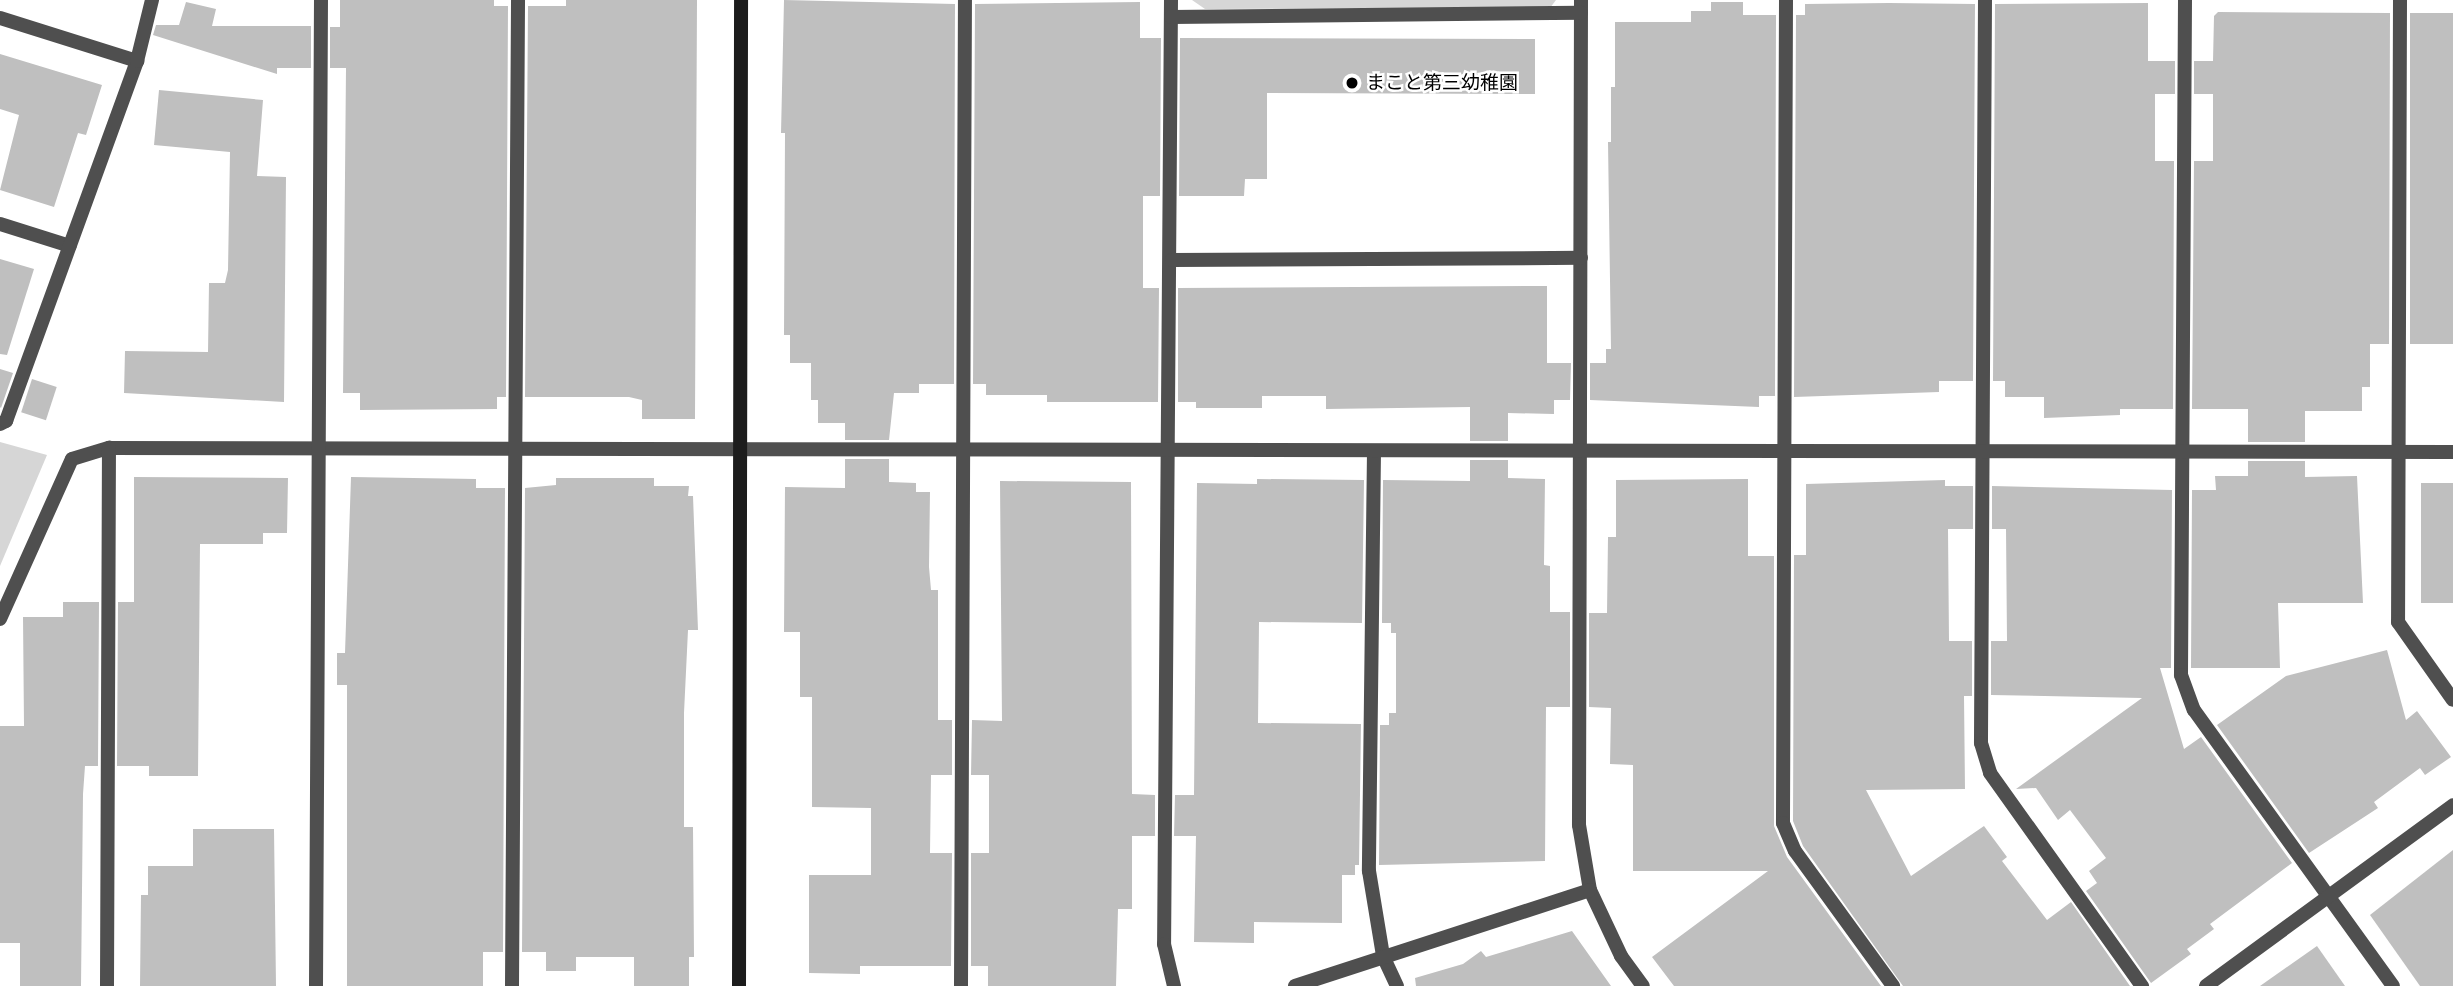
<!DOCTYPE html>
<meta charset="utf-8">
<style>
body{margin:0}
#map{position:relative;width:2453px;height:986px;overflow:hidden;background:#fff;font-family:"Space Grotesk","Noto Sans JP",sans-serif}
div>[style]{position:absolute}
.green>*{inset:0;background:#d6d6d6}
.building>*{inset:0;background:#bfbfbf;transform-origin:0 0}
.street>*{height:14px;margin:-7px;padding:0 7px;transform-origin:7px;border-radius:7px;background:#4f4f4f}
.secondary>*{height:14px;margin:-7px;padding:0 7px;transform-origin:7px;border-radius:7px;background:#1c1c1c}
.dots>*{width:19px;height:19px;translate:-50% -50%;box-sizing:border-box;border:4px solid #fff;border-radius:50%}
span{translate:-50% -50%;white-space:nowrap;text-align:center;line-height:1.15;-webkit-text-stroke:5px #fff;paint-order:stroke}
.poi-label{font-size:19px;color:#000}
.left{translate:0 -50%;text-align:left}
</style>
<div id="map">
<div class="green">
<div style="clip-path:polygon(1192px 0,1556px 0,1550px 8px,1205px 9px)"></div>
<div style="clip-path:polygon(0 442px,47px 455px,0 566px)"></div>
</div>
<div class="building">
<div style="clip-path:polygon(340px 0,494px 0,494px 6px,508px 6px,506px 397px,497px 397px,497px 409px,360px 410px,360px 393px,343px 393px,346px 68px,330px 68px,330px 27px,340px 27px)"></div>
<div style="clip-path:polygon(566px 0,697px 0,695px 419px,642px 419px,642px 400px,629px 397px,525px 397px,528px 6px,566px 6px)"></div>
<div style="clip-path:polygon(784px 0,955px 4px,954px 384px,919px 384px,919px 393px,894px 393px,889px 440px,845px 440px,845px 423px,818px 423px,818px 400px,811px 400px,811px 363px,790px 363px,790px 335px,784px 335px,785px 133px,781px 133px)"></div>
<div style="clip-path:polygon(186px 2px,216px 9px,212px 26px,311px 26px,311px 68px,277px 68px,277px 74px,153px 35px,156px 25px,179px 25px)"></div>
<div style="clip-path:polygon(1140px 2px,1140px 38px,1161px 38px,1160px 196px,1143px 196px,1143px 288px,1159px 288px,1158px 402px,1047px 402px,1047px 395px,986px 395px,986px 384px,973px 384px,975px 4px)"></div>
<div style="clip-path:polygon(1711px 2px,1743px 2px,1743px 15px,1776px 15px,1775px 396px,1759px 396px,1759px 407px,1590px 400px,1590px 363px,1606px 363px,1606px 349px,1611px 349px,1608px 142px,1611px 142px,1611px 87px,1615px 87px,1615px 22px,1691px 22px,1691px 11px,1711px 11px)"></div>
<div style="clip-path:polygon(1889px 3px,1975px 4px,1973px 381px,1939px 381px,1939px 392px,1794px 397px,1796px 15px,1805px 15px,1805px 4px)"></div>
<div style="clip-path:polygon(2148px 3px,2148px 61px,2175px 61px,2175px 94px,2155px 94px,2155px 161px,2174px 161px,2173px 409px,2120px 409px,2120px 415px,2044px 418px,2044px 397px,2005px 397px,2005px 381px,1993px 381px,1995px 4px)"></div>
<div style="clip-path:polygon(2218px 12px,2390px 13px,2389px 344px,2370px 344px,2370px 387px,2362px 387px,2362px 411px,2305px 411px,2305px 442px,2248px 442px,2248px 409px,2192px 409px,2194px 161px,2213px 161px,2213px 94px,2194px 94px,2194px 61px,2213px 61px,2214px 16px)"></div>
<div style="left:2410px;top:13px;width:43px;height:331px"></div>
<div style="clip-path:polygon(1180px 38px,1535px 39px,1535px 94px,1267px 93px,1267px 179px,1245px 179px,1244px 196px,1179px 196px)"></div>
<div style="clip-path:polygon(0 54px,102px 85px,86px 135px,78px 133px,54px 207px,0 190px,19px 115px,0 109px)"></div>
<div style="clip-path:polygon(159px 90px,263px 100px,257px 176px,286px 177px,284px 402px,124px 393px,125px 351px,208px 352px,209px 283px,225px 283px,228px 270px,230px 152px,154px 145px)"></div>
<div style="clip-path:polygon(0 259px,34px 269px,7px 355px,0 354px)"></div>
<div style="clip-path:polygon(1547px 286px,1547px 363px,1571px 363px,1570px 400px,1554px 400px,1554px 414px,1508px 413px,1508px 441px,1470px 441px,1470px 407px,1326px 409px,1326px 396px,1262px 396px,1262px 408px,1196px 408px,1196px 402px,1178px 402px,1178px 288px)"></div>
<div style="clip-path:polygon(0 369px,13px 373px,1px 408px,0 407px)"></div>
<div style="left:32px;top:379px;width:26px;height:35px;rotate:18deg"></div>
<div style="clip-path:polygon(845px 459px,889px 459px,889px 482px,916px 483px,916px 492px,930px 492px,929px 567px,931px 590px,938px 590px,938px 720px,952px 720px,952px 775px,931px 775px,930px 853px,952px 853px,951px 966px,860px 966px,860px 974px,809px 973px,809px 875px,871px 875px,871px 808px,812px 807px,812px 697px,800px 697px,800px 632px,784px 632px,785px 487px,845px 488px)"></div>
<div style="clip-path:polygon(1470px 460px,1508px 460px,1508px 478px,1545px 479px,1544px 565px,1550px 566px,1550px 612px,1570px 612px,1570px 707px,1546px 707px,1545px 861px,1379px 865px,1380px 725px,1389px 725px,1389px 713px,1396px 713px,1396px 633px,1391px 633px,1391px 623px,1382px 623px,1383px 480px,1470px 481px)"></div>
<div style="clip-path:polygon(2248px 461px,2305px 461px,2305px 477px,2357px 476px,2363px 603px,2278px 603px,2280px 668px,2191px 668px,2192px 490px,2216px 490px,2215px 476px,2248px 476px)"></div>
<div style="clip-path:polygon(134px 477px,288px 478px,287px 533px,263px 533px,263px 544px,200px 544px,198px 776px,149px 776px,149px 766px,117px 766px,118px 602px,134px 602px)"></div>
<div style="clip-path:polygon(351px 477px,476px 479px,476px 488px,505px 488px,503px 952px,483px 952px,483px 986px,347px 986px,347px 685px,337px 685px,337px 653px,345px 653px)"></div>
<div style="clip-path:polygon(556px 478px,654px 478px,654px 486px,689px 486px,688px 496px,693px 496px,698px 630px,688px 630px,684px 713px,684px 827px,693px 827px,694px 957px,689px 957px,689px 986px,634px 986px,634px 957px,576px 957px,576px 971px,546px 971px,546px 952px,522px 952px,525px 488px,556px 485px)"></div>
<div style="clip-path:polygon(1257px 479px,1364px 480px,1362px 623px,1259px 622px,1258px 723px,1361px 724px,1359px 865px,1355px 865px,1355px 875px,1342px 875px,1342px 923px,1254px 922px,1254px 943px,1194px 942px,1196px 836px,1174px 836px,1175px 795px,1194px 795px,1197px 483px,1257px 484px)"></div>
<div style="clip-path:polygon(1748px 479px,1748px 556px,1774px 556px,1774px 826px,1787px 857px,1881px 986px,1674px 986px,1652px 957px,1768px 871px,1633px 871px,1633px 765px,1610px 764px,1611px 708px,1589px 707px,1589px 613px,1607px 613px,1608px 537px,1616px 537px,1616px 480px)"></div>
<div style="clip-path:polygon(1945px 480px,1945px 486px,1973px 486px,1973px 529px,1948px 529px,1949px 641px,1972px 641px,1972px 696px,1964px 696px,1965px 789px,1866px 790px,1911px 876px,1984px 826px,2007px 857px,2002px 861px,2047px 920px,2071px 902px,2130px 986px,1903px 986px,1803px 846px,1793px 821px,1794px 555px,1806px 555px,1806px 484px)"></div>
<div style="clip-path:polygon(1000px 481px,1131px 482px,1132px 794px,1155px 795px,1155px 836px,1132px 836px,1132px 909px,1118px 909px,1116px 986px,988px 986px,988px 966px,971px 966px,971px 853px,989px 853px,989px 775px,971px 775px,972px 720px,1002px 721px)"></div>
<div style="left:2421px;top:483px;width:32px;height:120px"></div>
<div style="clip-path:polygon(1992px 486px,2172px 490px,2171px 668px,2160px 668px,2184px 749px,2201px 737px,2292px 863px,2210px 924px,2214px 929px,2187px 949px,2191px 954px,2151px 983px,2086px 891px,2097px 883px,2089px 871px,2106px 858px,2070px 810px,2058px 820px,2036px 788px,2016px 789px,2142px 698px,1991px 695px,1991px 641px,2007px 641px,2006px 529px,1992px 529px)"></div>
<div style="clip-path:polygon(63px 602px,99px 602px,98px 766px,85px 766px,83px 794px,81px 986px,20px 986px,20px 943px,0 943px,0 726px,24px 726px,23px 617px,63px 617px)"></div>
<div style="clip-path:polygon(2387px 650px,2406px 720px,2417px 711px,2451px 757px,2425px 775px,2420px 768px,2374px 802px,2378px 808px,2309px 853px,2217px 725px,2286px 676px)"></div>
<div style="clip-path:polygon(193px 829px,274px 829px,276px 986px,140px 986px,141px 895px,148px 895px,148px 866px,193px 866px)"></div>
<div style="clip-path:polygon(2453px 850px,2453px 986px,2420px 986px,2370px 915px)"></div>
<div style="clip-path:polygon(1572px 931px,1611px 986px,1416px 986px,1415px 978px,1463px 964px,1481px 951px,1486px 957px)"></div>
<div style="clip-path:polygon(2317px 946px,2345px 986px,2260px 986px)"></div>
</div>
<div class="street">
<div style="left:1171px;top:0;width:944px;rotate:90.42deg"></div>
<div style="left:1164px;top:944px;width:43px;rotate:76.6deg"></div>
<div style="left:1581px;top:0;width:825px;rotate:90.14deg"></div>
<div style="left:1579px;top:825px;width:66px;rotate:80.4deg"></div>
<div style="left:1590px;top:890px;width:73px;rotate:64.8deg"></div>
<div style="left:1621px;top:956px;width:37px;rotate:54deg"></div>
<div style="left:1786px;top:0;width:823px;rotate:90.21deg"></div>
<div style="left:1783px;top:823px;width:30px;rotate:67deg"></div>
<div style="left:1795px;top:851px;width:167px;rotate:54deg"></div>
<div style="left:1985px;top:0;width:743px;rotate:90.31deg"></div>
<div style="left:1981px;top:743px;width:31px;rotate:73deg"></div>
<div style="left:1990px;top:773px;width:262px;rotate:54.5deg"></div>
<div style="left:2185px;top:0;width:675px;rotate:90.34deg"></div>
<div style="left:2181px;top:675px;width:37px;rotate:70deg"></div>
<div style="left:2194px;top:710px;width:340px;rotate:54.2deg"></div>
<div style="left:2400px;top:0;width:622px;rotate:90.18deg"></div>
<div style="left:2398px;top:622px;width:95px;rotate:54.8deg"></div>
<div style="left:1171px;top:17px;width:410px;rotate:-0.6deg"></div>
<div style="left:0;top:18px;width:144px;rotate:17.4deg"></div>
<div style="left:0;top:224px;width:73px;rotate:17.4deg"></div>
<div style="left:1172px;top:260px;width:409px;rotate:-0.3deg"></div>
<div style="left:0;top:424px;width:7px;rotate:-27deg"></div>
<div style="left:6px;top:421px;width:383px;rotate:-70deg"></div>
<div style="left:137px;top:61px;width:63px;rotate:-76.2deg"></div>
<div style="left:1374px;top:451px;width:420px;rotate:90.7deg"></div>
<div style="left:1369px;top:871px;width:86px;rotate:80.6deg"></div>
<div style="left:1383px;top:956px;width:33px;rotate:65deg"></div>
<div style="left:0;top:619px;width:175px;rotate:-65.8deg"></div>
<div style="left:72px;top:459px;width:39px;rotate:-17deg"></div>
<div style="left:109px;top:448px;width:2344px;rotate:0.1deg"></div>
<div style="left:107px;top:986px;width:538px;rotate:-89.79deg"></div>
<div style="left:316px;top:986px;width:986px;rotate:-89.71deg"></div>
<div style="left:512px;top:986px;width:986px;rotate:-89.65deg"></div>
<div style="left:961px;top:986px;width:986px;rotate:-89.77deg"></div>
<div style="left:1295px;top:986px;width:310px;rotate:-18deg"></div>
<div style="left:2206px;top:986px;width:306px;rotate:-36.2deg"></div>
</div>
<div class="secondary">
<div style="left:739px;top:986px;width:986px;rotate:-89.88deg"></div>
</div>
<div class="dots">
<div style="left:1352px;top:83px;background:#000"></div>
</div>
<div class="poi-label">
<span class="left" style="left:1366px;top:83px">まこと第三幼稚園</span>
</div>
</div>
